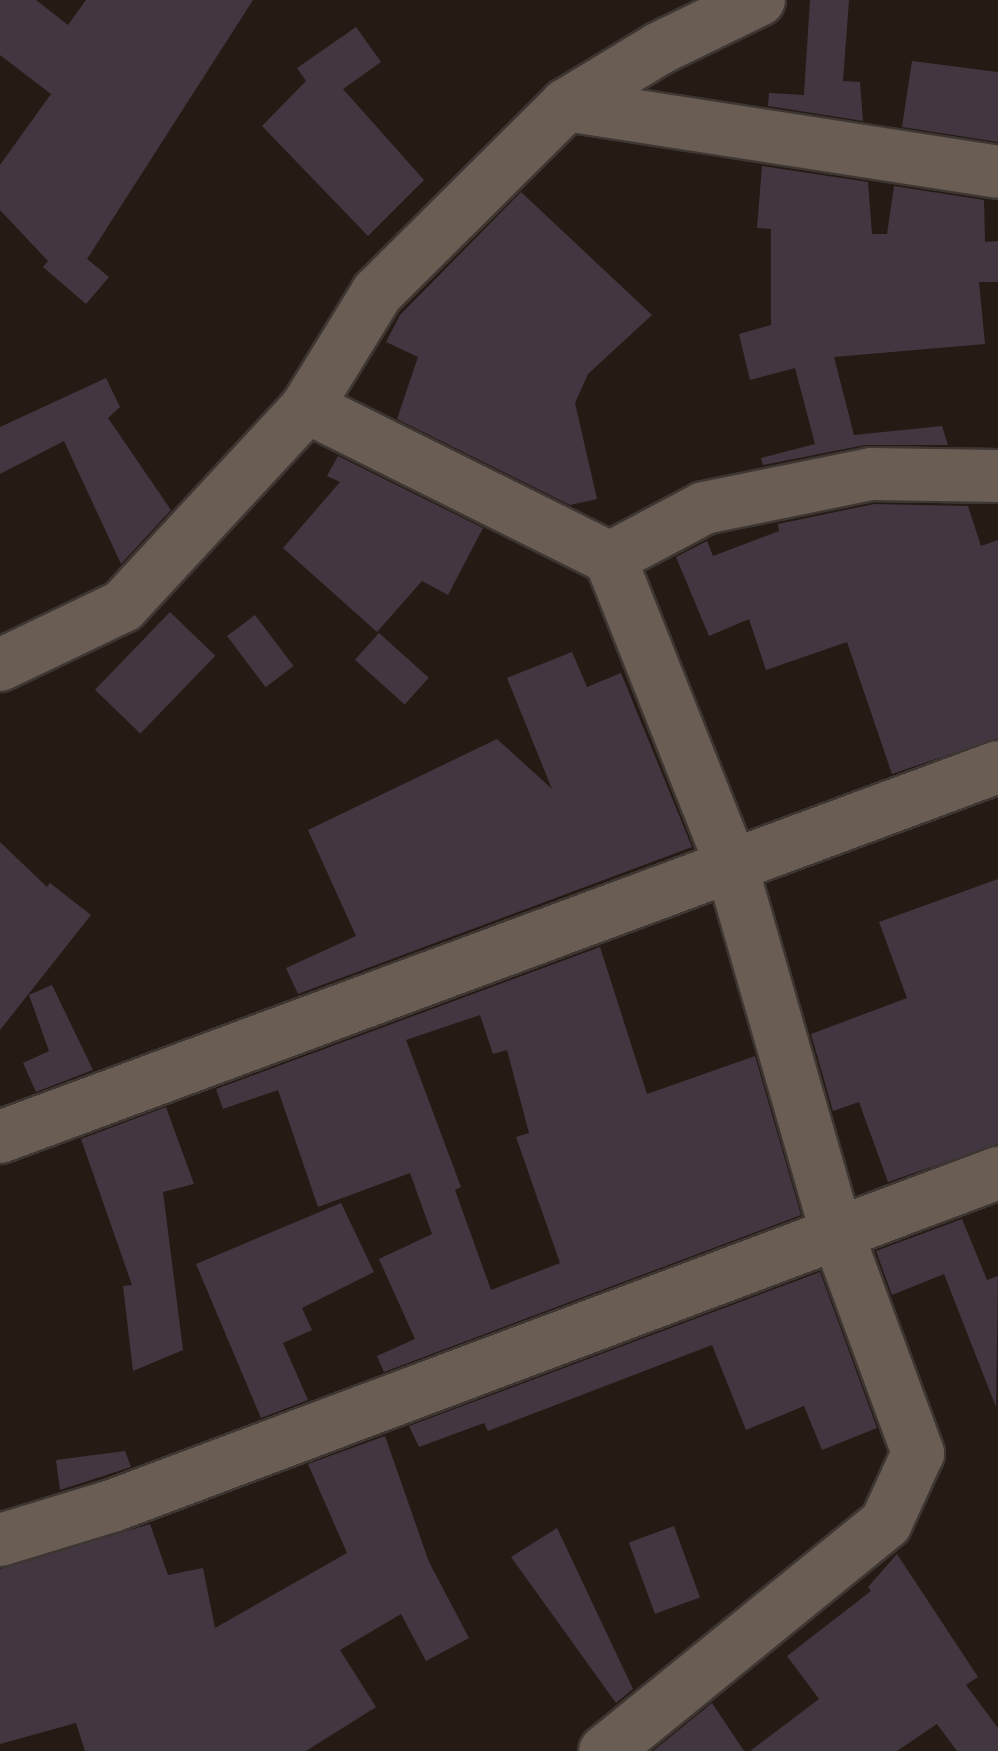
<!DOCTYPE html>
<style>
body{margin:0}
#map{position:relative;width:998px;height:1751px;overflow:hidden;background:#251b14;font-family:"Open Sans",sans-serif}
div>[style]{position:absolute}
.building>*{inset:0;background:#423740;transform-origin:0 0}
.roads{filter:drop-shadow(2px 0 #3e3632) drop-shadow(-2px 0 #3e3632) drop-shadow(0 2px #3e3632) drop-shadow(0 -2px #3e3632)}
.street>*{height:52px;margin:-26px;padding:0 26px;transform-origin:26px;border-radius:26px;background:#695d54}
span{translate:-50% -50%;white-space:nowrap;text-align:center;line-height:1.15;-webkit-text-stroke:8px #251b14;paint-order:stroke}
</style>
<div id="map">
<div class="building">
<div style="clip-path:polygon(0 0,36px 0,68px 25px,86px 0,253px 0,87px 259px,109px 277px,86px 304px,43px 267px,48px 261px,0 210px,0 165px,51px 94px,0 55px)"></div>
<div style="clip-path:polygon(810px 0,849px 0,843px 81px,860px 82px,863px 121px,768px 106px,769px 93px,804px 95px)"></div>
<div style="clip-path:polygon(356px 27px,381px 62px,343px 89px,424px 180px,368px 236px,262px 126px,306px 81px,297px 68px)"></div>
<div style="clip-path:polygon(912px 61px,998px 72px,998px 142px,902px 127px)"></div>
<div style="clip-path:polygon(762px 166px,868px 182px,872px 234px,887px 234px,894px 186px,984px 200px,985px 242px,998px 241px,998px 282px,979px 282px,985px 344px,834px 357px,854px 435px,942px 426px,948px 445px,865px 445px,763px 465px,761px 458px,815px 444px,795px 368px,750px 380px,739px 334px,771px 325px,771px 229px,757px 228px)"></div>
<div style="clip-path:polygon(521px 192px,652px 315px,588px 374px,575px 403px,597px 499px,570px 505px,397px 419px,418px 357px,386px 342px,400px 315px)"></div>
<div style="clip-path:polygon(106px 378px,120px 407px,108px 418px,171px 510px,121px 564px,64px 441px,0 474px,0 427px)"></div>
<div style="clip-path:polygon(338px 456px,483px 528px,448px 595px,422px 581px,377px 632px,283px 548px,340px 482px,327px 476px)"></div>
<div style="clip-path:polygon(874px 504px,968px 506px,981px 546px,998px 540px,998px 738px,892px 774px,847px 642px,766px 670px,749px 619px,709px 636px,676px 557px,707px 541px,713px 556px,779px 531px,778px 524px)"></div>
<div style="left:170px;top:612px;width:63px;height:108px;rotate:44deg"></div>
<div style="left:255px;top:615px;width:64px;height:35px;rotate:53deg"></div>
<div style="left:379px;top:633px;width:67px;height:36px;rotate:42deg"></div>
<div style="clip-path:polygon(572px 652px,587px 687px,621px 673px,692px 847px,298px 994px,286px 968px,356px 936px,308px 830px,497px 739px,552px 789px,507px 678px)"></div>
<div style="clip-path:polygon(0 842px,47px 887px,50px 883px,91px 915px,0 1030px)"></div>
<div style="clip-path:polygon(998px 879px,998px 1144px,888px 1182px,859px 1102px,833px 1111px,811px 1034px,907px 998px,879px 922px)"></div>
<div style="clip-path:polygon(evenodd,600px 947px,647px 1094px,755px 1056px,801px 1215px,384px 1372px,377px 1356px,415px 1339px,379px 1259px,432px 1234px,410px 1173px,318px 1207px,278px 1090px,223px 1109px,216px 1089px,600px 947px,480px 1015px,493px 1054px,507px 1050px,529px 1133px,516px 1137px,560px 1263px,491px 1290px,455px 1190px,461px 1187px,406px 1040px,480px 1015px)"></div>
<div style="clip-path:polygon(52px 985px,93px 1070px,36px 1092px,23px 1063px,49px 1051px,29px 995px)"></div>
<div style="clip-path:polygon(166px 1107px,194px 1184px,163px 1192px,183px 1350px,133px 1371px,123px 1286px,132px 1285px,81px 1139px)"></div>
<div style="clip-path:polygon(341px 1203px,374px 1272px,302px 1308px,312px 1330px,283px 1343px,308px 1400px,261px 1418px,196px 1264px)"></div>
<div style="clip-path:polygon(962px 1219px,987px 1280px,998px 1276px,996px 1407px,944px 1274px,892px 1295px,876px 1251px)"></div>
<div style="clip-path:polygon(820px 1272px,877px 1428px,822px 1450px,804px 1406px,746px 1430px,712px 1345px,488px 1431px,484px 1423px,419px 1447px,409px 1426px)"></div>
<div style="clip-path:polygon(385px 1436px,429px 1562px,469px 1638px,426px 1661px,401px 1614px,340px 1650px,376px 1707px,306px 1751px,85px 1751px,76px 1723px,0 1744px,0 1569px,150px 1524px,168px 1575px,203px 1568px,215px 1628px,347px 1553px,308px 1464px)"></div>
<div style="clip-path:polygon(125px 1451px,131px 1467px,60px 1490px,56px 1460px)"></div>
<div style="left:674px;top:1526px;width:76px;height:48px;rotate:70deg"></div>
<div style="clip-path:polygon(557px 1528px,633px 1689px,616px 1703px,511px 1557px)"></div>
<div style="clip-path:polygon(897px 1554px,978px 1677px,966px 1685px,998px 1728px,998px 1751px,957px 1751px,937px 1724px,897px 1751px,750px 1751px,819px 1699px,787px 1656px,871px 1591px,868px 1587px)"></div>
<div style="clip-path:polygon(712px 1703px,744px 1751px,653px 1751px)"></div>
</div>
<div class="roads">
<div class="street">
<div style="left:566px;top:105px;width:437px;rotate:8.8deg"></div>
<div style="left:307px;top:407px;width:339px;rotate:26.5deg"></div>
<div style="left:610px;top:558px;width:326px;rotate:68.4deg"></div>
<div style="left:730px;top:861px;width:384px;rotate:74deg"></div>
<div style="left:836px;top:1230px;width:238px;rotate:69.8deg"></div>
<div style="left:918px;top:1453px;width:77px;rotate:114.6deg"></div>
<div style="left:886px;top:1523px;width:362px;rotate:140.9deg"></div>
<div style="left:610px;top:558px;width:106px;rotate:-28deg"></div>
<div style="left:704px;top:508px;width:170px;rotate:-11.5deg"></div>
<div style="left:871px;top:474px;width:127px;rotate:0.9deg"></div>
<div style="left:0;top:665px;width:136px;rotate:-25.6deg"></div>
<div style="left:123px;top:606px;width:271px;rotate:-47.2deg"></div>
<div style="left:307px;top:407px;width:134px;rotate:-58.4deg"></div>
<div style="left:377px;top:293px;width:267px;rotate:-44.8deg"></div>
<div style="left:566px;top:105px;width:110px;rotate:-31.2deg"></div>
<div style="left:660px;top:48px;width:110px;rotate:-25.9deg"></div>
<div style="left:0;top:1137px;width:1064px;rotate:-20.34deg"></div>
<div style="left:0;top:1540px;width:117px;rotate:-16.9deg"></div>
<div style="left:112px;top:1506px;width:947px;rotate:-20.6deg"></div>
</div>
</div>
</div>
